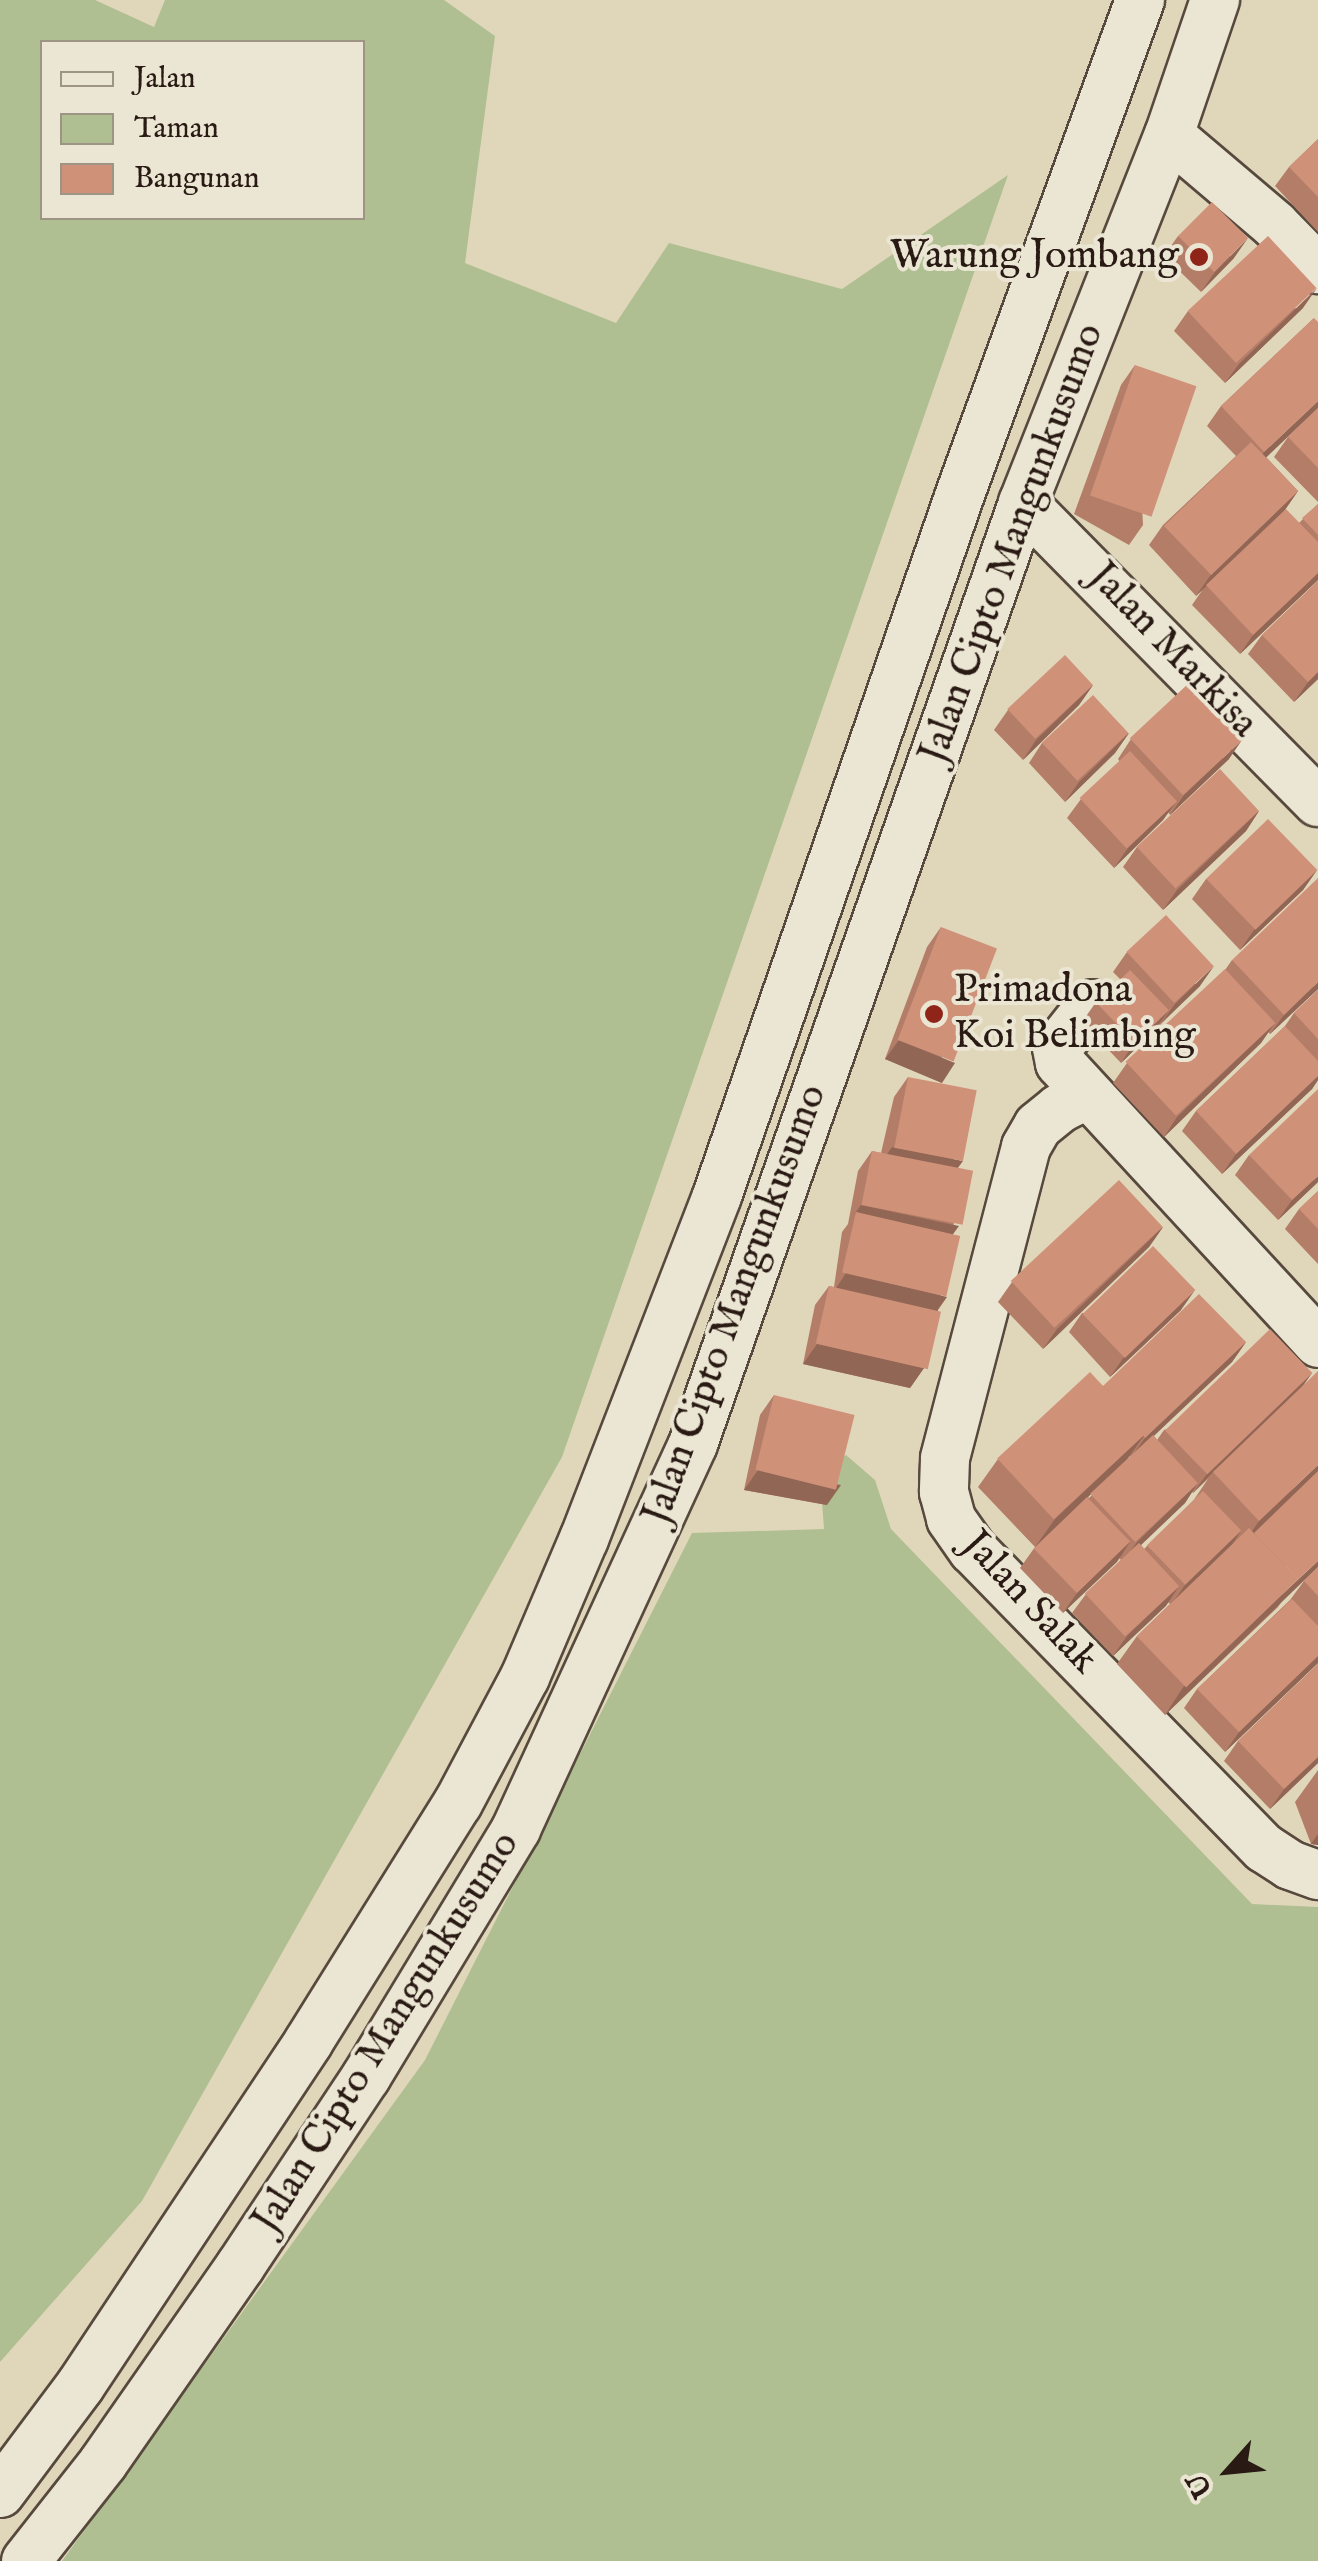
<!DOCTYPE html>
<style>
body{margin:0}
#map{position:relative;width:1318px;height:2561px;overflow:hidden;background:#e0d7bb;font-family:"IM FELL English",serif}
div>[style]{position:absolute}
.green>*{inset:0;background:#b0bf92}
.roads{filter:drop-shadow(2px 0 #57493d) drop-shadow(-2px 0 #57493d) drop-shadow(0 2px #57493d) drop-shadow(0 -2px #57493d)}
.minor>*{height:48px;margin:-24px;padding:0 24px;transform-origin:24px;border-radius:24px;background:#ebe5d3}
.wall>*{inset:0;background:#b37d68}
.shaded-wall>*{inset:0;background:#926655}
.building>*{inset:0;background:#d09179;transform-origin:0 0}
.dots>*{width:28px;height:28px;translate:-50% -50%;box-sizing:border-box;border:5px solid #ebe5d3;border-radius:50%}
span{translate:-50% -50%;white-space:nowrap;text-align:center;line-height:1.15;-webkit-text-stroke:8px #ebe5d3;paint-order:stroke}
.poi-label{font-size:40px;color:#291a13}
.right{translate:-100% -50%;text-align:right}
.left{translate:0 -50%;text-align:left}
.street-label{font-size:40px;color:#291a13}
.legend{position:absolute;left:40px;top:40px;width:325px;height:180px;box-sizing:border-box;background:#ebe5d3;border:2px solid #9d9486;margin:0;padding:12px 18px;list-style:none;font-size:30px;color:#291a13}
.legend li{display:flex;align-items:center;gap:20px;height:50px}
.legend b{width:50px;border:2px solid #9d9486}
.north{position:absolute;left:1178px;top:2421px;width:100px;height:100px;-webkit-text-stroke:8px #ebe5d3;paint-order:stroke;rotate:243deg;font-size:28px;font-weight:700;line-height:40px;text-align:center;color:#291a13}
.north::after{content:'';display:block;margin:auto;width:35px;height:45px;background:#291a13;clip-path:polygon(50% 0,100% 100%,50% 72%,0 100%)}
</style>
<div id="map">
<div class="green">
<div style="clip-path:polygon(evenodd,0 0,95px 0,154px 27px,165px 0,444px 0,495px 36px,465px 263px,616px 323px,669px 243px,842px 289px,1008px 175px,562px 1457px,142px 2201px,0 2362px,0 0,362px 42px,362px 218px,42px 218px,42px 42px,362px 42px)"></div>
<div style="clip-path:polygon(846px 1455px,875px 1480px,891px 1529px,1252px 1904px,1318px 1907px,1318px 2561px,62px 2561px,425px 2060px,692px 1533px,824px 1529px,820px 1474px)"></div>
</div>
<div class="roads">
<div class="minor">
<div style="left:1169px;top:135px;width:139px;rotate:40.3deg"></div>
<div style="left:1275px;top:225px;width:62px;rotate:45.7deg"></div>
<div style="left:1023px;top:503px;width:420px;rotate:45.4deg"></div>
<div style="left:1092px;top:1004px;width:56px;rotate:128.5deg"></div>
<div style="left:1057px;top:1048px;width:15px;rotate:79deg"></div>
<div style="left:1060px;top:1063px;width:381px;rotate:47.3deg"></div>
<div style="left:1086px;top:1095px;width:30px;rotate:153deg"></div>
<div style="left:1059px;top:1109px;width:27px;rotate:141deg"></div>
<div style="left:1038px;top:1126px;width:24px;rotate:120deg"></div>
<div style="left:1026px;top:1147px;width:322px;rotate:104.6deg"></div>
<div style="left:945px;top:1459px;width:33px;rotate:92deg"></div>
<div style="left:944px;top:1492px;width:28px;rotate:75deg"></div>
<div style="left:951px;top:1519px;width:38px;rotate:55deg"></div>
<div style="left:973px;top:1550px;width:417px;rotate:45.7deg"></div>
<div style="left:1264px;top:1848px;width:31px;rotate:33deg"></div>
<div style="left:1290px;top:1865px;width:30px;rotate:20deg"></div>
<div style="left:0;top:2493px;width:134px;rotate:-53.2deg"></div>
<div style="left:80px;top:2386px;width:414px;rotate:-56.4deg"></div>
<div style="left:309px;top:2041px;width:281px;rotate:-58deg"></div>
<div style="left:458px;top:1803px;width:143px;rotate:-62deg"></div>
<div style="left:525px;top:1677px;width:150px;rotate:-66.9deg"></div>
<div style="left:584px;top:1539px;width:368px;rotate:-68.8deg"></div>
<div style="left:717px;top:1196px;width:740px;rotate:-70.9deg"></div>
<div style="left:959px;top:497px;width:529px;rotate:-69.99deg"></div>
<div style="left:26px;top:2561px;width:125px;rotate:-51.8deg"></div>
<div style="left:103px;top:2463px;width:241px;rotate:-55.1deg"></div>
<div style="left:241px;top:2265px;width:226px;rotate:-56.4deg"></div>
<div style="left:366px;top:2077px;width:290px;rotate:-58.8deg"></div>
<div style="left:516px;top:1829px;width:424px;rotate:-65.3deg"></div>
<div style="left:693px;top:1444px;width:997px;rotate:-70.67deg"></div>
<div style="left:1023px;top:503px;width:396px;rotate:-68.4deg"></div>
<div style="left:1169px;top:135px;width:143px;rotate:-71.2deg"></div>
</div>
</div>
<div class="wall">
<div style="clip-path:polygon(1318px 139px,1318px 232px,1275px 186px,1289px 167px)"></div>
<div style="clip-path:polygon(1178px 236px,1234px 258px,1201px 292px,1164px 256px)"></div>
<div style="clip-path:polygon(1303px 308px,1225px 383px,1174px 331px,1188px 311px)"></div>
<div style="clip-path:polygon(1314px 318px,1266px 457px,1298px 491px,1285px 510px,1299px 523px,1318px 504px,1318px 580px,1240px 654px,1192px 605px,1203px 589px,1196px 596px,1149px 545px,1163px 525px,1236px 456px,1207px 426px,1221px 406px)"></div>
<div style="clip-path:polygon(1135px 365px,1143px 525px,1129px 545px,1074px 514px,1121px 385px)"></div>
<div style="clip-path:polygon(1318px 408px,1318px 502px,1274px 457px,1288px 437px)"></div>
<div style="clip-path:polygon(1318px 581px,1318px 679px,1294px 702px,1248px 654px,1262px 635px)"></div>
<div style="clip-path:polygon(1093px 685px,1079px 705px,1023px 760px,994px 730px,1008px 710px)"></div>
<div style="clip-path:polygon(1129px 733px,1115px 753px,1065px 802px,1029px 763px,1042px 743px)"></div>
<div style="clip-path:polygon(1131px 739px,1229px 759px,1170px 815px,1168px 812px,1163px 820px,1114px 868px,1067px 818px,1081px 799px,1120px 762px,1118px 759px)"></div>
<div style="clip-path:polygon(1259px 811px,1246px 831px,1163px 910px,1123px 867px,1137px 847px)"></div>
<div style="clip-path:polygon(1317px 870px,1303px 890px,1240px 950px,1192px 899px,1206px 879px)"></div>
<div style="clip-path:polygon(941px 927px,942px 1083px,885px 1059px,927px 947px)"></div>
<div style="clip-path:polygon(1127px 952px,1200px 986px,1121px 1063px,1082px 1022px,1096px 1002px,1120px 979px,1113px 972px)"></div>
<div style="clip-path:polygon(1232px 960px,1318px 989px,1270px 1034px,1268px 1032px,1261px 1043px,1164px 1137px,1113px 1083px,1127px 1063px,1225px 970px)"></div>
<div style="clip-path:polygon(1318px 990px,1318px 1080px,1312px 1089px,1222px 1174px,1182px 1131px,1196px 1111px,1285px 1026px,1294px 1013px)"></div>
<div style="clip-path:polygon(908px 1077px,958px 1168px,953px 1234px,938px 1310px,924px 1368px,910px 1388px,803px 1364px,815px 1305px,829px 1286px,834px 1287px,842px 1232px,848px 1224px,858px 1171px,872px 1151px,881px 1153px,894px 1097px)"></div>
<div style="clip-path:polygon(1249px 1155px,1318px 1182px,1278px 1220px,1235px 1175px)"></div>
<div style="clip-path:polygon(1318px 1191px,1318px 1264px,1285px 1229px,1299px 1209px)"></div>
<div style="clip-path:polygon(1163px 1227px,1149px 1247px,1043px 1349px,998px 1302px,1012px 1282px)"></div>
<div style="clip-path:polygon(1181px 1310px,1110px 1377px,1069px 1332px,1082px 1313px)"></div>
<div style="clip-path:polygon(evenodd,1246px 1342px,1232px 1362px,1154px 1436px,1157px 1440px,1164px 1430px,1312px 1373px,1302px 1386px,1282px 1601px,1278px 1607px,1165px 1715px,1117px 1664px,1137px 1636px,1170px 1604px,1168px 1602px,1113px 1656px,1072px 1613px,1086px 1594px,1121px 1560px,1119px 1558px,1063px 1613px,1020px 1568px,1035px 1547px,978px 1487px,998px 1459px,1103px 1386px,1246px 1342px,1130px 1456px,1131px 1457px,1089px 1498px,1088px 1497px,1130px 1456px,1246px 1342px,1208px 1479px,1193px 1501px,1144px 1549px,1141px 1545px,1185px 1503px,1192px 1492px,1193px 1493px,1208px 1479px)"></div>
<div style="clip-path:polygon(774px 1395px,827px 1505px,744px 1490px,760px 1415px)"></div>
<div style="clip-path:polygon(1318px 1567px,1318px 1663px,1225px 1752px,1184px 1708px,1197px 1689px,1290px 1600px,1304px 1581px)"></div>
<div style="clip-path:polygon(1318px 1664px,1318px 1763px,1270px 1809px,1224px 1761px,1238px 1741px)"></div>
<div style="clip-path:polygon(1318px 1770px,1318px 1845px,1311px 1844px,1295px 1802px)"></div>
</div>
<div class="shaded-wall">
<div style="clip-path:polygon(1248px 238px,1234px 258px,1201px 292px,1215px 272px)"></div>
<div style="clip-path:polygon(1317px 288px,1303px 308px,1225px 383px,1239px 364px)"></div>
<div style="clip-path:polygon(1318px 401px,1318px 408px,1251px 472px,1264px 452px)"></div>
<div style="clip-path:polygon(1298px 491px,1284px 511px,1196px 596px,1210px 576px)"></div>
<div style="clip-path:polygon(1318px 573px,1318px 580px,1240px 654px,1253px 635px)"></div>
<div style="clip-path:polygon(1318px 672px,1318px 679px,1294px 702px,1308px 682px)"></div>
<div style="clip-path:polygon(1093px 685px,1079px 705px,1023px 760px,1036px 740px)"></div>
<div style="clip-path:polygon(1129px 733px,1115px 753px,1065px 802px,1079px 782px)"></div>
<div style="clip-path:polygon(1242px 740px,1229px 759px,1170px 815px,1184px 795px)"></div>
<div style="clip-path:polygon(1177px 801px,1163px 820px,1114px 868px,1128px 848px)"></div>
<div style="clip-path:polygon(1259px 811px,1246px 831px,1163px 910px,1177px 890px)"></div>
<div style="clip-path:polygon(1317px 870px,1303px 890px,1240px 950px,1254px 930px)"></div>
<div style="clip-path:polygon(1214px 966px,1200px 986px,1161px 1023px,1175px 1004px)"></div>
<div style="clip-path:polygon(1318px 982px,1318px 989px,1270px 1034px,1284px 1015px)"></div>
<div style="clip-path:polygon(1169px 1010px,1155px 1030px,1121px 1063px,1134px 1043px)"></div>
<div style="clip-path:polygon(1275px 1023px,1261px 1043px,1164px 1137px,1177px 1117px)"></div>
<div style="clip-path:polygon(899px 1040px,955px 1063px,942px 1083px,885px 1059px)"></div>
<div style="clip-path:polygon(1318px 1076px,1318px 1080px,1312px 1089px,1222px 1174px,1236px 1154px)"></div>
<div style="clip-path:polygon(892px 1147px,963px 1161px,949px 1180px,878px 1167px)"></div>
<div style="clip-path:polygon(1318px 1176px,1318px 1182px,1278px 1220px,1292px 1200px)"></div>
<div style="clip-path:polygon(861px 1205px,959px 1226px,945px 1245px,856px 1212px,847px 1224px)"></div>
<div style="clip-path:polygon(1163px 1227px,1149px 1247px,1043px 1349px,1057px 1329px)"></div>
<div style="clip-path:polygon(846px 1273px,947px 1297px,933px 1317px,833px 1293px)"></div>
<div style="clip-path:polygon(1195px 1290px,1181px 1310px,1110px 1377px,1124px 1357px)"></div>
<div style="clip-path:polygon(1246px 1342px,1232px 1362px,1131px 1457px,1145px 1438px)"></div>
<div style="clip-path:polygon(817px 1344px,924px 1368px,910px 1388px,803px 1364px)"></div>
<div style="clip-path:polygon(1312px 1373px,1298px 1393px,1213px 1472px,1193px 1493px,1207px 1474px)"></div>
<div style="clip-path:polygon(1146px 1433px,1126px 1461px,1035px 1547px,1055px 1519px)"></div>
<div style="clip-path:polygon(1318px 1465px,1318px 1474px,1239px 1550px,1259px 1521px)"></div>
<div style="clip-path:polygon(758px 1470px,841px 1485px,827px 1505px,744px 1490px)"></div>
<div style="clip-path:polygon(1198px 1483px,1185px 1503px,1123px 1562px,1137px 1542px)"></div>
<div style="clip-path:polygon(1241px 1531px,1228px 1551px,1171px 1605px,1185px 1585px)"></div>
<div style="clip-path:polygon(1130px 1542px,1117px 1562px,1063px 1613px,1077px 1593px)"></div>
<div style="clip-path:polygon(1318px 1561px,1318px 1567px,1165px 1715px,1184px 1686px)"></div>
<div style="clip-path:polygon(1179px 1586px,1166px 1606px,1113px 1656px,1127px 1636px)"></div>
<div style="clip-path:polygon(1318px 1656px,1318px 1663px,1225px 1752px,1239px 1732px)"></div>
<div style="clip-path:polygon(1318px 1757px,1318px 1763px,1270px 1809px,1284px 1789px)"></div>
<div style="clip-path:polygon(1318px 1834px,1318px 1845px,1311px 1844px)"></div>
</div>
<div class="building">
<div style="clip-path:polygon(1318px 139px,1318px 197px,1289px 167px)"></div>
<div style="left:1212px;top:202px;width:51px;height:48px;rotate:45deg"></div>
<div style="left:1268px;top:236px;width:71px;height:110px;rotate:47deg"></div>
<div style="clip-path:polygon(1314px 318px,1318px 322px,1318px 401px,1264px 452px,1221px 406px)"></div>
<div style="left:1135px;top:365px;width:65px;height:138px;rotate:19deg"></div>
<div style="clip-path:polygon(1318px 408px,1318px 468px,1288px 437px)"></div>
<div style="left:1251px;top:442px;width:68px;height:121px;rotate:46deg"></div>
<div style="clip-path:polygon(1318px 504px,1318px 535px,1302px 518px)"></div>
<div style="clip-path:polygon(1286px 509px,1318px 542px,1318px 573px,1253px 635px,1206px 585px)"></div>
<div style="clip-path:polygon(1318px 581px,1318px 672px,1308px 682px,1262px 635px)"></div>
<div style="left:1065px;top:655px;width:41px;height:79px;rotate:47deg"></div>
<div style="left:1189px;top:683px;width:78px;height:81px;rotate:47deg"></div>
<div style="left:1093px;top:695px;width:52px;height:70px;rotate:47deg"></div>
<div style="left:1130px;top:751px;width:69px;height:69px;rotate:47deg"></div>
<div style="left:1220px;top:769px;width:57px;height:114px;rotate:47deg"></div>
<div style="left:1268px;top:819px;width:71px;height:86px;rotate:46deg"></div>
<div style="clip-path:polygon(1318px 878px,1318px 982px,1284px 1015px,1232px 960px)"></div>
<div style="left:1166px;top:915px;width:70px;height:54px;rotate:47deg"></div>
<div style="left:941px;top:927px;width:60px;height:121px;rotate:21deg"></div>
<div style="left:1225px;top:969px;width:74px;height:136px;rotate:47deg"></div>
<div style="left:1130px;top:970px;width:56px;height:47px;rotate:46deg"></div>
<div style="clip-path:polygon(1318px 990px,1318px 1039px,1294px 1013px)"></div>
<div style="clip-path:polygon(1285px 1026px,1318px 1061px,1318px 1076px,1236px 1154px,1196px 1111px)"></div>
<div style="left:908px;top:1077px;width:70px;height:72px;rotate:11deg"></div>
<div style="clip-path:polygon(1318px 1089px,1318px 1176px,1292px 1200px,1249px 1155px)"></div>
<div style="left:872px;top:1151px;width:103px;height:55px;rotate:11deg"></div>
<div style="left:1119px;top:1180px;width:64px;height:148px;rotate:47deg"></div>
<div style="clip-path:polygon(1318px 1191px,1318px 1229px,1299px 1209px)"></div>
<div style="left:856px;top:1212px;width:107px;height:62px;rotate:13deg"></div>
<div style="left:1153px;top:1246px;width:61px;height:98px;rotate:46deg"></div>
<div style="left:829px;top:1286px;width:115px;height:59px;rotate:13deg"></div>
<div style="clip-path:polygon(1199px 1294px,1246px 1342px,1145px 1438px,1143px 1435px,1146px 1433px,1103px 1386px)"></div>
<div style="left:1270px;top:1329px;width:61px;height:146px;rotate:46deg"></div>
<div style="clip-path:polygon(1318px 1371px,1318px 1465px,1259px 1521px,1213px 1472px)"></div>
<div style="left:1090px;top:1372px;width:83px;height:127px;rotate:47deg"></div>
<div style="left:774px;top:1395px;width:83px;height:77px;rotate:14deg"></div>
<div style="left:1153px;top:1435px;width:66px;height:86px;rotate:47deg"></div>
<div style="clip-path:polygon(1318px 1471px,1318px 1561px,1295px 1582px,1298px 1579px,1254px 1533px)"></div>
<div style="left:1203px;top:1491px;width:55px;height:78px;rotate:46deg"></div>
<div style="left:1087px;top:1497px;width:62px;height:74px;rotate:46deg"></div>
<div style="left:1249px;top:1528px;width:71px;height:156px;rotate:46deg"></div>
<div style="left:1139px;top:1543px;width:59px;height:74px;rotate:47deg"></div>
<div style="clip-path:polygon(1318px 1567px,1318px 1596px,1304px 1581px)"></div>
<div style="clip-path:polygon(1292px 1599px,1318px 1626px,1318px 1656px,1239px 1732px,1197px 1689px)"></div>
<div style="clip-path:polygon(1318px 1664px,1318px 1757px,1284px 1789px,1238px 1741px)"></div>
</div>
<div class="dots">
<div style="left:1199px;top:257px;background:#8f2418"></div>
<div style="left:934px;top:1014px;background:#8f2418"></div>
</div>
<div class="poi-label">
<span class="right" style="left:1179px;top:257px">Warung Jombang</span>
<span class="left" style="left:954px;top:1014px">Primadona<br>Koi Belimbing</span>
</div>
<div class="street-label">
<span style="left:1013px;top:544px;rotate:-70deg">Jalan Cipto Mangunkusumo</span>
<span style="left:1172px;top:651px;rotate:46deg">Jalan Markisa</span>
<span style="left:736px;top:1305px;rotate:-70deg">Jalan Cipto Mangunkusumo</span>
<span style="left:1029px;top:1603px;rotate:47deg">Jalan Salak</span>
<span style="left:387px;top:2033px;rotate:-58deg">Jalan Cipto Mangunkusumo</span>
</div>
<ul class="legend">
<li><b style="height:12px;background:#ebe5d3"></b>Jalan</li>
<li><b style="height:28px;background:#b0bf92"></b>Taman</li>
<li><b style="height:28px;background:#d09179"></b>Bangunan</li>
</ul>
<div class="north">U</div>
</div>
